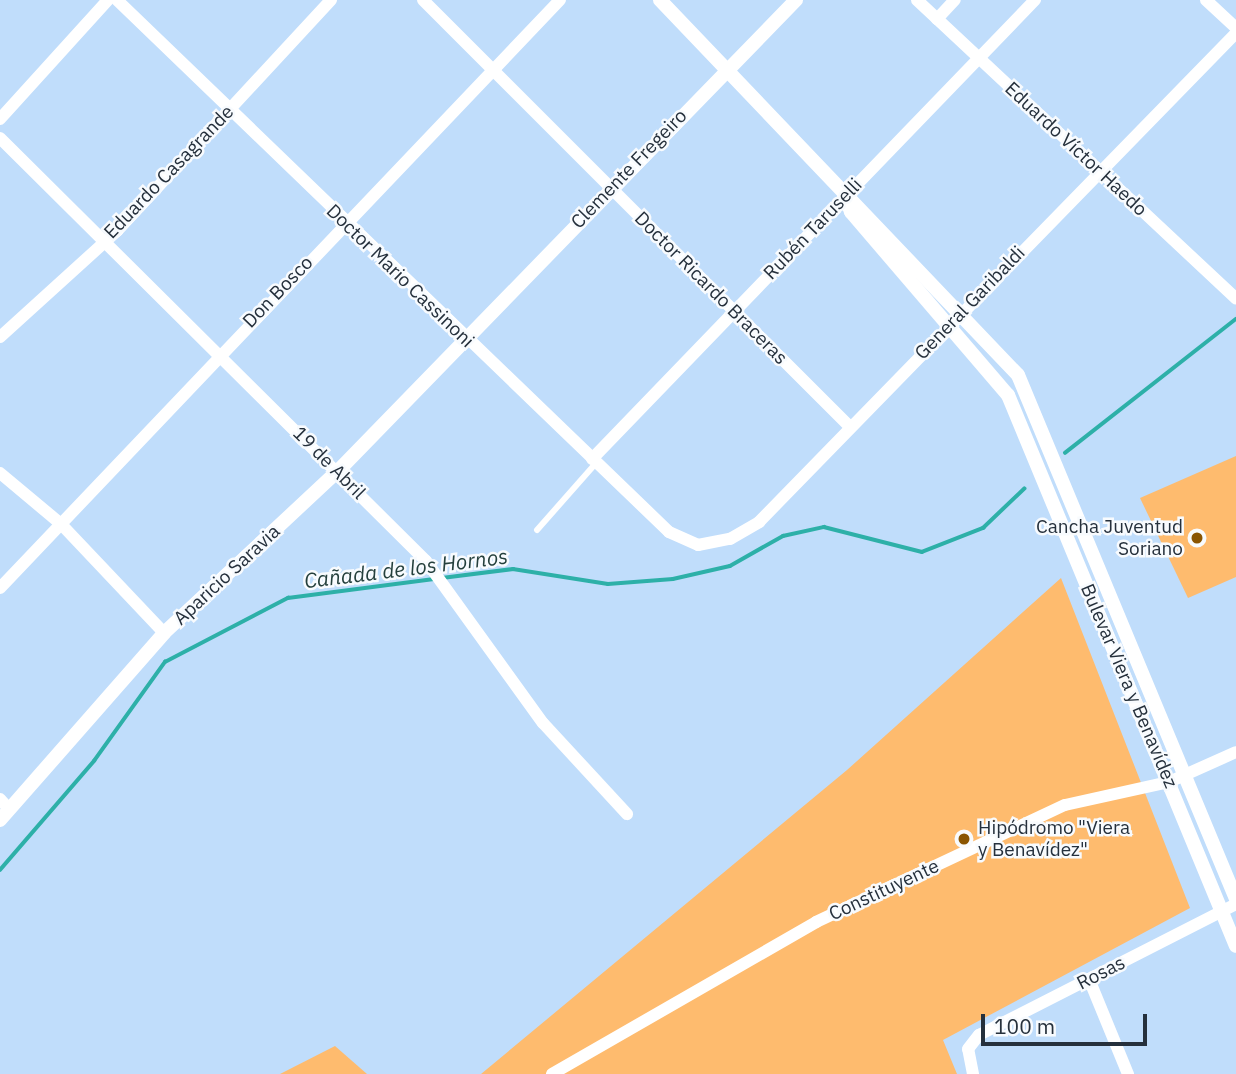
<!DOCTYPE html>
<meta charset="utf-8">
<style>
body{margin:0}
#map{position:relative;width:1236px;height:1074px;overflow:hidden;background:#c0ddfb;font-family:"IBM Plex Sans",sans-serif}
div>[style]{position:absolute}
.green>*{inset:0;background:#febb6e}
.stream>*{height:3.5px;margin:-1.75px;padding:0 1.75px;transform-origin:1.75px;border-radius:1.75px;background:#2db0a8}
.service>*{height:6px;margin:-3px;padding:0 3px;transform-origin:3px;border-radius:3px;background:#fff}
.minor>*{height:12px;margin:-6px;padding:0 6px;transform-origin:6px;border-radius:6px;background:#fff}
.tertiary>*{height:14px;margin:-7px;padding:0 7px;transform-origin:7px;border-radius:7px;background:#fff}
.dots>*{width:19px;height:19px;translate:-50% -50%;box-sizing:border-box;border:4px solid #f8fbfe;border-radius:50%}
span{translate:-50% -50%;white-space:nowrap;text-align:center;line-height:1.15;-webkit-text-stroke:5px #f8fbfe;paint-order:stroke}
.street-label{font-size:19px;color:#25303c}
.poi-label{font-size:19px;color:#25303c}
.right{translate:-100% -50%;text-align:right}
.left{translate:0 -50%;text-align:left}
.water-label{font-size:21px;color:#25403d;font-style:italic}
.scale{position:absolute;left:981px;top:1014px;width:166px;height:32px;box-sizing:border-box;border:4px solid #25303c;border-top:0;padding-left:9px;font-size:21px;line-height:24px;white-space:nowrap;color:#25303c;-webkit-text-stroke:5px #f8fbfe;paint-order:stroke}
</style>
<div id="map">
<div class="green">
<div style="clip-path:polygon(1236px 456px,1236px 577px,1188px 598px,1140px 498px)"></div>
<div style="clip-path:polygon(1061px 578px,1190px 908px,943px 1040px,957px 1074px,481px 1074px,847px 770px)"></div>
<div style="clip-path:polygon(335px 1046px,367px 1074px,280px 1074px)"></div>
</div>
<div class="stream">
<div style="left:1065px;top:453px;width:217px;rotate:-38.1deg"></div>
<div style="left:442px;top:578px;width:72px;rotate:-7.2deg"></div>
<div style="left:513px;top:569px;width:96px;rotate:9deg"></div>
<div style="left:608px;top:584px;width:65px;rotate:-4.4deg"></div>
<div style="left:673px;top:579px;width:58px;rotate:-12.8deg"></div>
<div style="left:730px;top:566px;width:61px;rotate:-29.5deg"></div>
<div style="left:783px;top:536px;width:42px;rotate:-12.4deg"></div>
<div style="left:824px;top:527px;width:101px;rotate:14.3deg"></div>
<div style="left:922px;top:552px;width:66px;rotate:-21.5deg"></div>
<div style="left:983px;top:528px;width:57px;rotate:-43.6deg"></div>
<div style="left:0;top:870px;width:144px;rotate:-49.2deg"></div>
<div style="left:94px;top:761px;width:122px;rotate:-54.4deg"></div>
<div style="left:165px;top:662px;width:139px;rotate:-27.5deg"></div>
<div style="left:288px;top:598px;width:147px;rotate:-7.4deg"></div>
</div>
<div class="service">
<div style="left:537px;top:530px;width:89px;rotate:-48.6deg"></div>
</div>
<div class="minor">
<div style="left:117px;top:0;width:767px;rotate:43.94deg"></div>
<div style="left:669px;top:532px;width:32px;rotate:24deg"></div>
<div style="left:698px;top:545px;width:33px;rotate:-11deg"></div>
<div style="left:730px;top:539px;width:34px;rotate:-30deg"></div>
<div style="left:759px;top:522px;width:683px;rotate:-45.71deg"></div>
<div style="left:423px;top:0;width:604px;rotate:45deg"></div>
<div style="left:917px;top:0;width:437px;rotate:43.1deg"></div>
<div style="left:1206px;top:0;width:41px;rotate:43deg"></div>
<div style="left:937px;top:19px;width:26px;rotate:-47deg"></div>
<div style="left:0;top:119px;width:161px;rotate:-47.8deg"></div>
<div style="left:0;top:138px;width:600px;rotate:44.8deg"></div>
<div style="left:426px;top:561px;width:200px;rotate:54.2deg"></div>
<div style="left:543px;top:723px;width:124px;rotate:47.3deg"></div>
<div style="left:0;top:337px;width:158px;rotate:-42.2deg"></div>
<div style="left:117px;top:231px;width:315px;rotate:-47.2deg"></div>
<div style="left:592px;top:459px;width:638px;rotate:-46.02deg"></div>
<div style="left:0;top:473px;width:80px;rotate:39.9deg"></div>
<div style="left:61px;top:524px;width:150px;rotate:46.6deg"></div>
<div style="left:0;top:588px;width:812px;rotate:-46.4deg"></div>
<div style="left:0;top:799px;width:13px;rotate:48deg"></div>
<div style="left:1089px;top:979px;width:103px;rotate:67.7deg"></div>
<div style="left:552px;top:1074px;width:305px;rotate:-29.9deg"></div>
<div style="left:816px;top:922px;width:275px;rotate:-25.2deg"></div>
<div style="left:1065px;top:805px;width:107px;rotate:-12.5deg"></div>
<div style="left:1169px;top:782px;width:73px;rotate:-24.1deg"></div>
<div style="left:973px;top:1074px;width:25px;rotate:-101deg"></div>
<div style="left:968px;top:1049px;width:18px;rotate:-52deg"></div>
<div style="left:979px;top:1035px;width:288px;rotate:-27deg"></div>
</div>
<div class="tertiary">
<div style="left:660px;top:0;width:518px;rotate:46.33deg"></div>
<div style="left:1018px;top:375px;width:568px;rotate:67.41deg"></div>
<div style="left:845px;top:196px;width:17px;rotate:69deg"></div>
<div style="left:851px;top:212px;width:241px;rotate:49.4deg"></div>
<div style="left:1008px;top:395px;width:596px;rotate:67.52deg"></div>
<div style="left:0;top:820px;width:249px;rotate:-48.7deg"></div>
<div style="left:164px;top:633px;width:238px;rotate:-43deg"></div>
<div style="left:338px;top:471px;width:657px;rotate:-45.8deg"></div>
</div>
<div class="dots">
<div style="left:1197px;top:538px;background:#8a5502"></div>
<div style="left:964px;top:839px;background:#8a5502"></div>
</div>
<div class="street-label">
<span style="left:1076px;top:149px;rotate:43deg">Eduardo Víctor Haedo</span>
<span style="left:629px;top:169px;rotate:-46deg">Clemente Fregeiro</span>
<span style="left:169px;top:172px;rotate:-46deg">Eduardo Casagrande</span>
<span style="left:813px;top:229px;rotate:-46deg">Rubén Taruselli</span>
<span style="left:400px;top:276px;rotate:44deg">Doctor Mario Cassinoni</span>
<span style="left:711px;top:288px;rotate:45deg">Doctor Ricardo Braceras</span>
<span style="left:278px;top:292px;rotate:-46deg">Don Bosco</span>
<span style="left:970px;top:303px;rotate:-46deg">General Garibaldi</span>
<span style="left:329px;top:463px;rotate:45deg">19 de Abril</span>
<span style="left:227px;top:575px;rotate:-43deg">Aparicio Saravia</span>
<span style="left:1129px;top:686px;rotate:67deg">Bulevar Viera y Benavídez</span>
<span style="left:884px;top:890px;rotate:-25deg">Constituyente</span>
<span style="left:1101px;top:973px;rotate:-27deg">Rosas</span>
</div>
<div class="poi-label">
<span class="right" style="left:1183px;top:538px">Cancha Juventud<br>Soriano</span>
<span class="left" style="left:978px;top:839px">Hipódromo "Viera<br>y Benavídez"</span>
</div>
<div class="water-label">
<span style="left:406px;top:568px;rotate:-7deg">Cañada de los Hornos</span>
</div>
<div class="scale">100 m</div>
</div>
